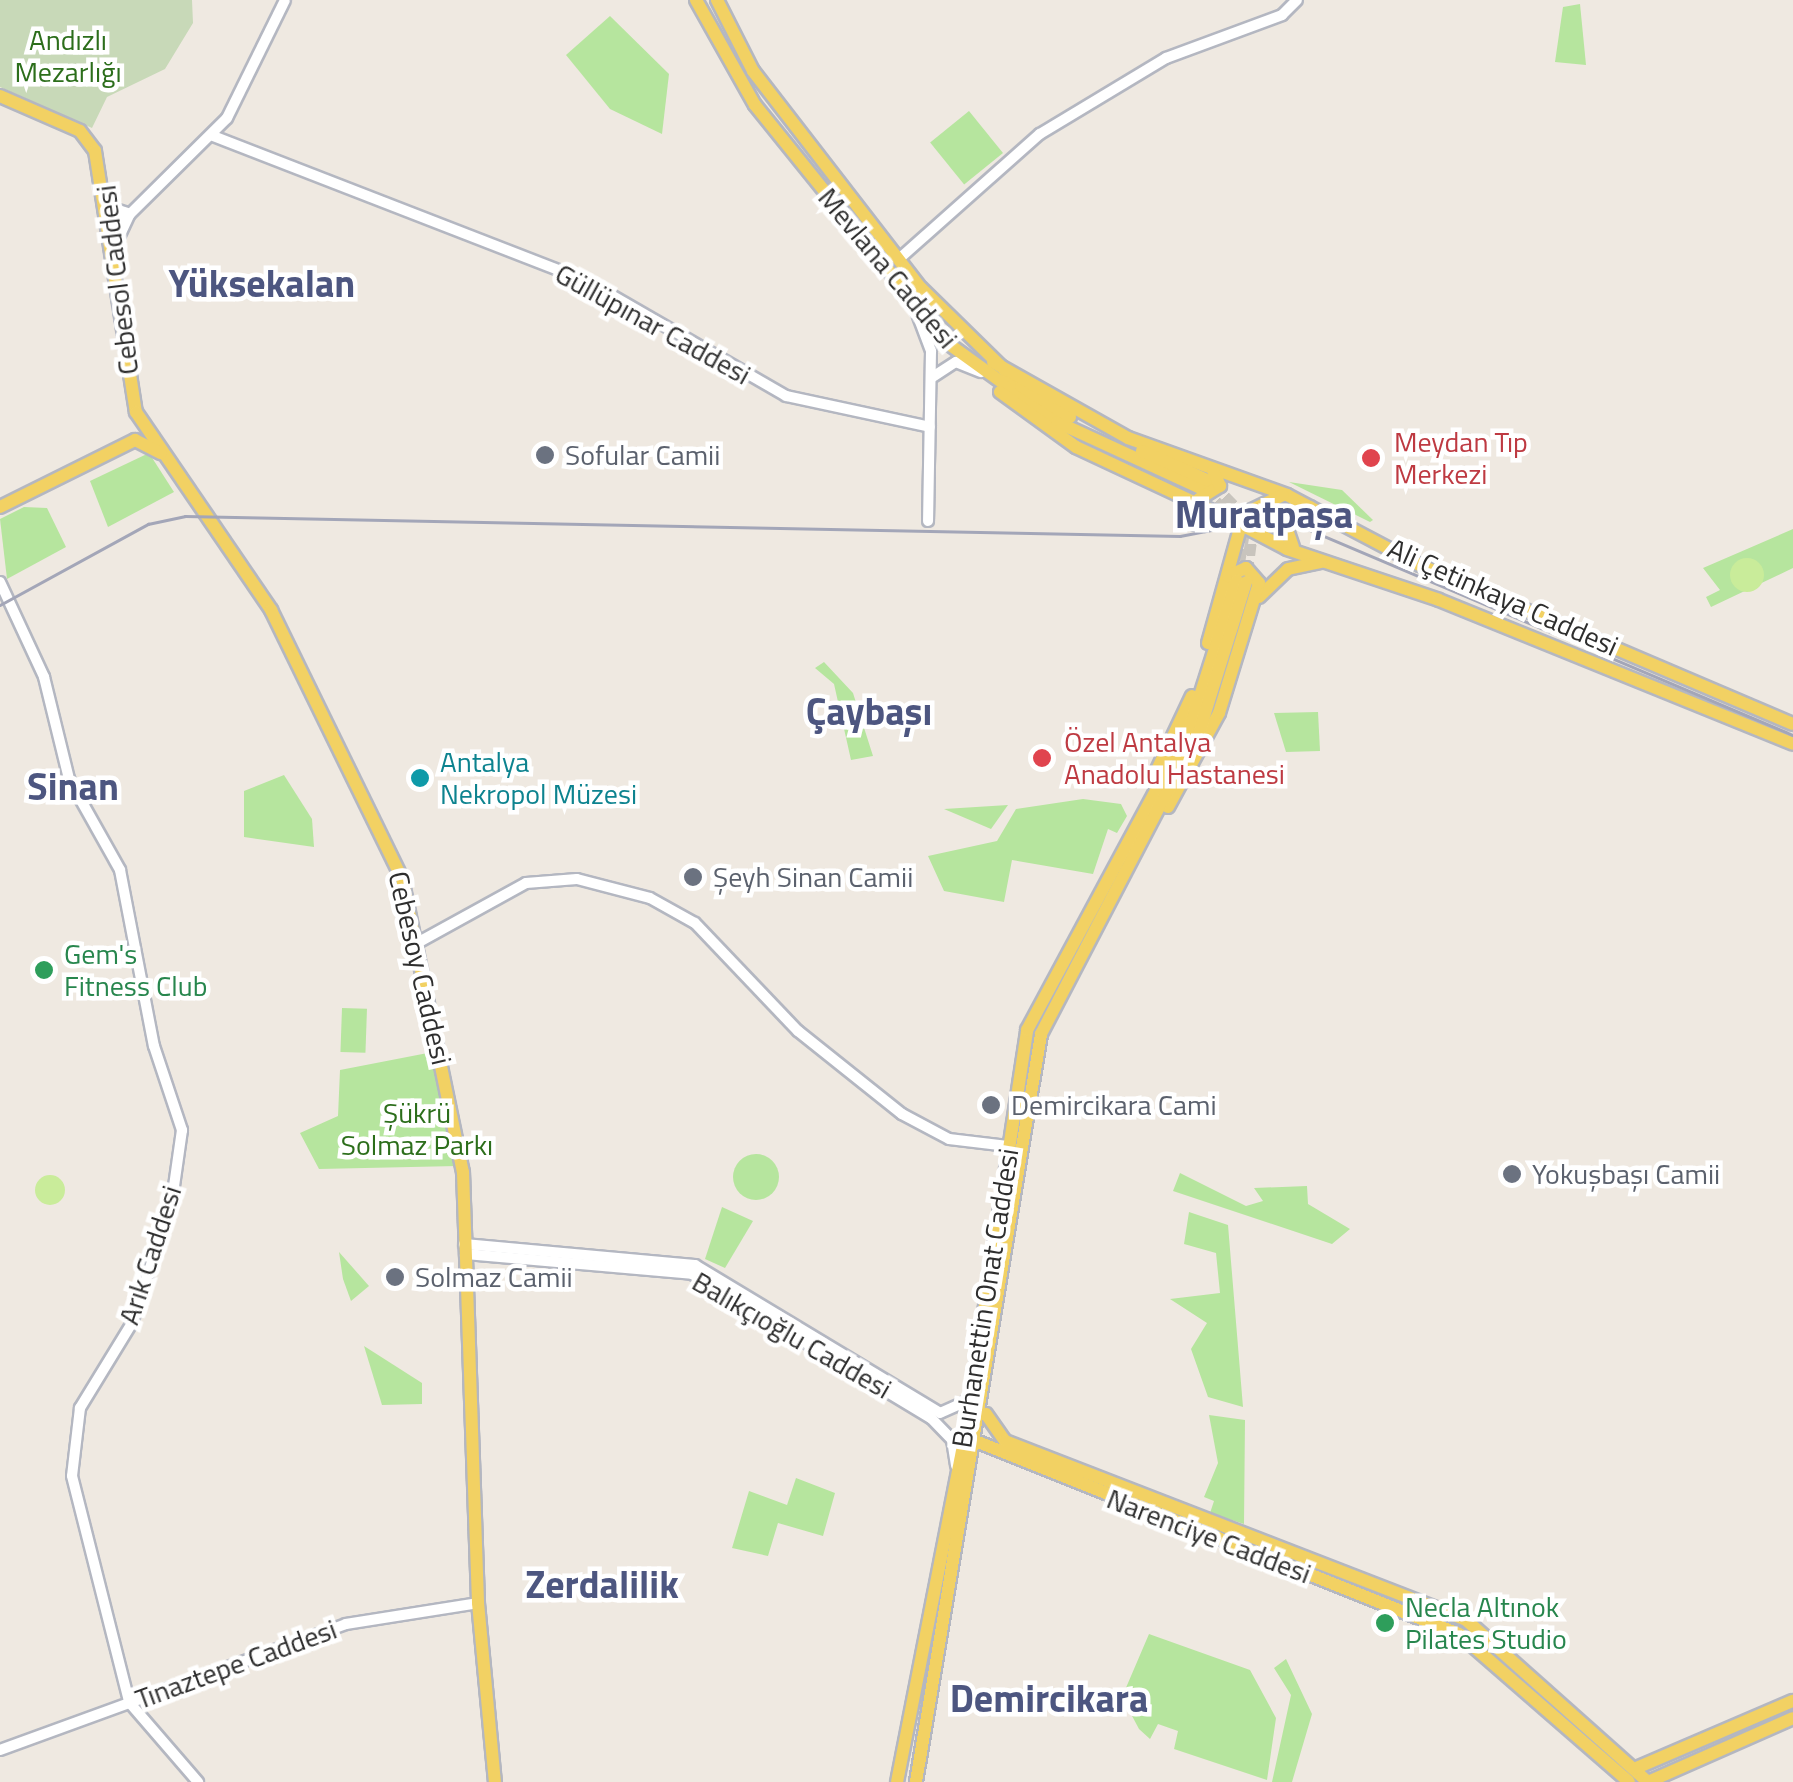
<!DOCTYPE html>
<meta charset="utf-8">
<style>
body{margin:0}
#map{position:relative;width:1793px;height:1782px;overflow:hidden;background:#efe9e1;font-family:"Titillium Web",sans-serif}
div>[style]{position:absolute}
.green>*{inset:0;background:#b6e59e;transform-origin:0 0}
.round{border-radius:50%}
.cemetery>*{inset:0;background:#c8d9b8}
.pitch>*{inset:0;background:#c9ec9a}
.major-tunnel>*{height:12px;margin-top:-6px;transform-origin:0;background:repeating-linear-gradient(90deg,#c8c4bd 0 12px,transparent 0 18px)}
.roads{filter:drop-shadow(2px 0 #b4b7c1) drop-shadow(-2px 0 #b4b7c1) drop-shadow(0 2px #b4b7c1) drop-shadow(0 -2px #b4b7c1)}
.minor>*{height:10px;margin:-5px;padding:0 5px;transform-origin:5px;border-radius:5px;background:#fff}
.major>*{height:12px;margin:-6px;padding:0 6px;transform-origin:6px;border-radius:6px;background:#f2d163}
.tram>*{height:2.5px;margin:-1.25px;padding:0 1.25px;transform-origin:1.25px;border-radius:1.25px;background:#a3a6b8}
.dots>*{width:28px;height:28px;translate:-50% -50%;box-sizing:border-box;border:5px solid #fff;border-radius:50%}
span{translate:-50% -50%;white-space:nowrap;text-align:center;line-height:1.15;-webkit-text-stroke:9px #fff;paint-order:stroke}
.park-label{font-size:28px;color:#2c6e1b}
.street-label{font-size:28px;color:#2e2e2e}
.health-label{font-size:28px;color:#be3a42}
.left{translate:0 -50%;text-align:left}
.worship-label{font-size:28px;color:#5b616d}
.culture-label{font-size:28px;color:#0d838f}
.leisure-label{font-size:28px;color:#27864d}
.district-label{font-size:38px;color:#4d5680;font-weight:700}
</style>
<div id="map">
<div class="green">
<div style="clip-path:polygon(1580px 4px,1586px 65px,1555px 62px,1563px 7px)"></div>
<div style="clip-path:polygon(610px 16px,669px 74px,662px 134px,610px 109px,566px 55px)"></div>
<div style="left:969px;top:111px;width:54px;height:50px;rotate:51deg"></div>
<div style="clip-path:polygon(149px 453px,174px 492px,108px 527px,90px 481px)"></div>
<div style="clip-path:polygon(1289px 482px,1342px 490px,1373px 520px,1370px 522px)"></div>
<div style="clip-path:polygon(24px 507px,47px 508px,66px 547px,7px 579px,0 519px)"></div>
<div style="clip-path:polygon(1793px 529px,1793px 568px,1711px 607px,1706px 597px,1720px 590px,1703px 568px)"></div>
<div style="clip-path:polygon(824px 662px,853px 693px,873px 756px,851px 760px,834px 684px,815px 668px)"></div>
<div style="clip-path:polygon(1318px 712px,1320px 751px,1286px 752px,1274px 713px)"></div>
<div style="clip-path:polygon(284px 775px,312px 819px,314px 847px,244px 837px,244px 791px)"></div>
<div style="clip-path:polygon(1083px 799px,1121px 804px,1127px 816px,1117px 833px,1108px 829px,1093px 874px,1012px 860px,1004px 902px,944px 891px,928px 856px,997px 841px,1016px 809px)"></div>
<div style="clip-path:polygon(1008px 805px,991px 829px,944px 809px)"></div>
<div style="left:342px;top:1008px;width:25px;height:44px;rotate:2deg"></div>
<div style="clip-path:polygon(438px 1051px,457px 1166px,319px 1169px,300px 1133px,338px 1116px,340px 1070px)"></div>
<div class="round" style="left:733px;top:1154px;width:46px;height:46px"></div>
<div style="clip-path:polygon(1180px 1173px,1246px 1206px,1263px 1201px,1254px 1188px,1307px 1186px,1308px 1204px,1350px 1229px,1332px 1244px,1173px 1191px)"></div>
<div style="clip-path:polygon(722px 1207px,753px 1221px,725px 1268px,705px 1259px)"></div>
<div style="clip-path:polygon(1189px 1212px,1228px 1225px,1243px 1407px,1208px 1397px,1191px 1349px,1207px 1323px,1170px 1299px,1220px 1293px,1216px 1253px,1184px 1244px)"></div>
<div style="clip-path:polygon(339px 1252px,369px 1286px,351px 1301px,343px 1279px)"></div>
<div style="clip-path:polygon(364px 1346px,422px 1383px,422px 1404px,382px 1405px)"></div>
<div style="clip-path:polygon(1209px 1415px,1245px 1420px,1244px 1524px,1210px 1513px,1214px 1501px,1204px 1497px,1218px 1463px)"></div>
<div style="clip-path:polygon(796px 1478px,835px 1493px,823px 1536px,778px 1523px,768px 1556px,732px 1548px,749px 1491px,787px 1505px)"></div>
<div style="clip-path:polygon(1149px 1634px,1250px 1670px,1276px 1718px,1267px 1780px,1174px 1749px,1178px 1731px,1158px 1724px,1150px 1739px,1139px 1729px,1122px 1697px)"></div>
<div style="clip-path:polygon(1286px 1659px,1312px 1714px,1292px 1782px,1272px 1782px,1291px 1695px,1274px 1668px)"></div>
</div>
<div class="cemetery">
<div style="clip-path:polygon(0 0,192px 0,193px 23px,165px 69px,107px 97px,92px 128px,0 87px)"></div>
</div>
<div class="pitch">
<div class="round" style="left:1730px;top:558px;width:34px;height:34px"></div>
<div class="round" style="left:35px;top:1175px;width:30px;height:30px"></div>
</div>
<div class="major-tunnel">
<div style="left:1212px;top:484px;width:59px;rotate:45.7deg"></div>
<div style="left:1253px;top:526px;width:53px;rotate:97.5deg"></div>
<div style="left:1203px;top:489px;width:59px;rotate:45.7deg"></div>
<div style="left:1244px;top:531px;width:47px;rotate:98.7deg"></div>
</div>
<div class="roads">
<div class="minor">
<div style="left:213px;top:136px;width:401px;rotate:21.2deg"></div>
<div style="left:587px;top:281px;width:230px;rotate:30deg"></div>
<div style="left:786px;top:396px;width:147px;rotate:12.1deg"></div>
<div style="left:109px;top:207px;width:22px;rotate:18deg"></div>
<div style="left:113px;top:250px;width:40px;rotate:-65deg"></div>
<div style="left:130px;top:214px;width:136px;rotate:-44.7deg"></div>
<div style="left:227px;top:118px;width:131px;rotate:-63.8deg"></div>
<div style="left:899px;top:259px;width:188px;rotate:-41.6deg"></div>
<div style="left:1040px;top:134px;width:147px;rotate:-31.1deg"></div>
<div style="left:1166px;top:58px;width:124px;rotate:-20.3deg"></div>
<div style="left:1282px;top:15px;width:21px;rotate:-45deg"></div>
<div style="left:916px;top:311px;width:43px;rotate:69.4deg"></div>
<div style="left:931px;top:351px;width:170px;rotate:91deg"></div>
<div style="left:931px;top:378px;width:30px;rotate:-33deg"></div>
<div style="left:956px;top:362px;width:27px;rotate:22deg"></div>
<div style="left:0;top:582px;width:105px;rotate:65.1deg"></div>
<div style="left:44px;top:677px;width:105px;rotate:76.2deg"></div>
<div style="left:69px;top:779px;width:104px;rotate:60.7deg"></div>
<div style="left:120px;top:870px;width:179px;rotate:79.1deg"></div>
<div style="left:154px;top:1046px;width:89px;rotate:71.6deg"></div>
<div style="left:182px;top:1130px;width:71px;rotate:98.1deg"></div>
<div style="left:172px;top:1200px;width:129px;rotate:108deg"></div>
<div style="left:132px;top:1323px;width:100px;rotate:121.5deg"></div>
<div style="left:80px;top:1408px;width:68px;rotate:96.7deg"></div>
<div style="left:72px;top:1476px;width:233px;rotate:75.8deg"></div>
<div style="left:129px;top:1702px;width:106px;rotate:49.2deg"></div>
<div style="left:419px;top:942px;width:122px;rotate:-28.9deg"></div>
<div style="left:526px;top:883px;width:51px;rotate:-4.5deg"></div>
<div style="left:577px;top:879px;width:75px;rotate:14.6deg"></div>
<div style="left:650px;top:898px;width:51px;rotate:29.1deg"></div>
<div style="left:695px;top:923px;width:149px;rotate:46.4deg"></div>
<div style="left:798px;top:1031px;width:133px;rotate:38.6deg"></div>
<div style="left:902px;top:1114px;width:53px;rotate:28deg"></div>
<div style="left:949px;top:1139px;width:59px;rotate:6.8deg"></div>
<div style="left:464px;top:1244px;width:232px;rotate:5.2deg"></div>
<div style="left:695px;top:1265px;width:286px;rotate:31.1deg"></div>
<div style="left:940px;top:1413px;width:32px;rotate:-24deg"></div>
<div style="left:465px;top:1254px;width:228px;rotate:5deg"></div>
<div style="left:692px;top:1274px;width:279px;rotate:31.1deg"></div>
<div style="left:931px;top:1418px;width:30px;rotate:46deg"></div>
<div style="left:952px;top:1440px;width:26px;rotate:81deg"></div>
<div style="left:0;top:1750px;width:368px;rotate:-20deg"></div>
<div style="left:346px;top:1624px;width:134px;rotate:-9deg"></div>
</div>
<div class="major">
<div style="left:696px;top:0;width:120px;rotate:60.7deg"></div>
<div style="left:755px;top:105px;width:304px;rotate:51.1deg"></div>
<div style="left:946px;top:342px;width:137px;rotate:35.8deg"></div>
<div style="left:1057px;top:422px;width:161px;rotate:24.7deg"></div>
<div style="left:717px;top:0;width:80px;rotate:63.1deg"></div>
<div style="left:753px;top:71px;width:274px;rotate:52.3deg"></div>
<div style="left:921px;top:288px;width:140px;rotate:44.4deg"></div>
<div style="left:1021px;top:386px;width:58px;rotate:32.3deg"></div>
<div style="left:0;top:96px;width:87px;rotate:23.6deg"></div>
<div style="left:80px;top:131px;width:25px;rotate:53deg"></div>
<div style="left:95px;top:151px;width:264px;rotate:81.1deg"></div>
<div style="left:136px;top:412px;width:240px;rotate:55.7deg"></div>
<div style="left:271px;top:610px;width:298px;rotate:64deg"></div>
<div style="left:402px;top:878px;width:300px;rotate:78.3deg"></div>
<div style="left:463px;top:1172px;width:431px;rotate:88deg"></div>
<div style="left:478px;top:1603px;width:180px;rotate:84.6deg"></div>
<div style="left:993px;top:362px;width:155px;rotate:29.4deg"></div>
<div style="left:1128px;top:438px;width:169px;rotate:19.7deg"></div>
<div style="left:1287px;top:495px;width:150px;rotate:27.8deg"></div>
<div style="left:1420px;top:565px;width:405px;rotate:23.1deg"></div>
<div style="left:1000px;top:392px;width:94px;rotate:35.9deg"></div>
<div style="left:1076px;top:447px;width:160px;rotate:25.1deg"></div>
<div style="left:1142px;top:451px;width:73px;rotate:24.1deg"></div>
<div style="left:0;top:507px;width:151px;rotate:-26.4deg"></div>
<div style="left:135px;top:440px;width:29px;rotate:27deg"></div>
<div style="left:1215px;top:511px;width:81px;rotate:27.8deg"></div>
<div style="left:1287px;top:549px;width:160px;rotate:18.5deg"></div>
<div style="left:1439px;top:600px;width:382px;rotate:22.1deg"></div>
<div style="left:1195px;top:524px;width:25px;rotate:-81deg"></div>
<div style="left:1199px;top:499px;width:25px;rotate:-32deg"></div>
<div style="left:1220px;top:486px;width:17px;rotate:-114deg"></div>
<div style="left:1293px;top:547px;width:31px;rotate:-109deg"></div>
<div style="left:1283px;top:518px;width:29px;rotate:-22deg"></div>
<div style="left:1259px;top:597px;width:40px;rotate:-44deg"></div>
<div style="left:1288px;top:569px;width:34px;rotate:-12deg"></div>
<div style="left:1208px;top:643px;width:134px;rotate:-74.4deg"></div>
<div style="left:1244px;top:514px;width:43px;rotate:-26deg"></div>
<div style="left:1156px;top:772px;width:84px;rotate:-64.7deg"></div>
<div style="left:1168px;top:807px;width:107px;rotate:-61.5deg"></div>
<div style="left:1219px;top:713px;width:136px;rotate:-72.9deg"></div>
<div style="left:1259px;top:583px;width:20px;rotate:-131deg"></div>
<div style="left:1246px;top:568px;width:20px;rotate:156deg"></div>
<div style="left:986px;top:1414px;width:33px;rotate:55deg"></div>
<div style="left:1005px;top:1441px;width:493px;rotate:21.2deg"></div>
<div style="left:1465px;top:1619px;width:245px;rotate:41.7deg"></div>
<div style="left:973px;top:1440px;width:523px;rotate:21.76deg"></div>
<div style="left:1459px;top:1634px;width:225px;rotate:41deg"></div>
<div style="left:1634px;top:1769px;width:173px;rotate:-23.2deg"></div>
<div style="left:897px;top:1782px;width:359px;rotate:-78.9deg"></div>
<div style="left:966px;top:1430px;width:405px;rotate:-81.3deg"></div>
<div style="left:1027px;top:1030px;width:344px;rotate:-61.7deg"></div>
<div style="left:1190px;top:727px;width:154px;rotate:-72.3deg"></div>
<div style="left:916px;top:1782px;width:758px;rotate:-80.51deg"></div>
<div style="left:1041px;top:1034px;width:344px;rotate:-62.5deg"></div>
<div style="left:1200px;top:729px;width:154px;rotate:-72.6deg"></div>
<div style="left:1648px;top:1782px;width:158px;rotate:-23.8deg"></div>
</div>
</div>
<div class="tram">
<div style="left:0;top:605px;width:169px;rotate:-28.7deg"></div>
<div style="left:148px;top:524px;width:38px;rotate:-12deg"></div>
<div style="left:185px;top:516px;width:995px;rotate:1.15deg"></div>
<div style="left:1180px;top:536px;width:101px;rotate:-10.9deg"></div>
<div style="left:1279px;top:517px;width:558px;rotate:22.98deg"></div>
</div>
<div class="dots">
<div style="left:545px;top:455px;background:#6b7280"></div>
<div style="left:1371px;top:458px;background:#e0444e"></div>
<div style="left:1042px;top:758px;background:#e0444e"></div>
<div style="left:420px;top:778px;background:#0f9aa8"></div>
<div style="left:693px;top:877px;background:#6b7280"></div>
<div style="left:44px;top:970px;background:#2e9e5b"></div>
<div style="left:991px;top:1105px;background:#6b7280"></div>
<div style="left:1512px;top:1174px;background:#6b7280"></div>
<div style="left:395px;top:1277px;background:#6b7280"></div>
<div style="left:1385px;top:1623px;background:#2e9e5b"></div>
</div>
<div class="park-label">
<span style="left:68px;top:56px">Andızlı<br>Mezarlığı</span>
<span style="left:417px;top:1129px">Şükrü<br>Solmaz Parkı</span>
</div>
<div class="street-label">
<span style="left:888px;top:268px;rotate:50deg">Mevlana Caddesi</span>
<span style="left:117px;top:280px;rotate:-97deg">Cebesol Caddesi</span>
<span style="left:653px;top:324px;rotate:29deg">Güllüpınar Caddesi</span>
<span style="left:1503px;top:597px;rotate:24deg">Ali Çetinkaya Caddesi</span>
<span style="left:420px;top:968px;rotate:77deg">Cebesoy Caddesi</span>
<span style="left:150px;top:1255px;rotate:-72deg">Arık Caddesi</span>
<span style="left:985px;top:1298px;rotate:-81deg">Burhanettin Onat Caddesi</span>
<span style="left:792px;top:1335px;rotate:30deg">Balıkçıoğlu Caddesi</span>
<span style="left:1209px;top:1536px;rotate:21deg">Narenciye Caddesi</span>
<span style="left:236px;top:1664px;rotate:-20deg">Tınaztepe Caddesi</span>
</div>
<div class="health-label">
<span class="left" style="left:1394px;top:458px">Meydan Tıp<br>Merkezi</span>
<span class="left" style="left:1064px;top:758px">Özel Antalya<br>Anadolu Hastanesi</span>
</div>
<div class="worship-label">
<span class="left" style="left:565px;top:455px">Sofular Camii</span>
<span class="left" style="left:713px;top:877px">Şeyh Sinan Camii</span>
<span class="left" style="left:1011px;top:1105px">Demircikara Cami</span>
<span class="left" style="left:1532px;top:1174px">Yokuşbaşı Camii</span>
<span class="left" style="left:415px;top:1277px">Solmaz Camii</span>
</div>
<div class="culture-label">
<span class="left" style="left:440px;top:778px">Antalya<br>Nekropol Müzesi</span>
</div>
<div class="leisure-label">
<span class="left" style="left:64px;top:970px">Gem's<br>Fitness Club</span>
<span class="left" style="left:1405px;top:1623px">Necla Altınok<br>Pilates Studio</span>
</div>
<div class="district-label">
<span style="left:262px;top:284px">Yüksekalan</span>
<span style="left:1264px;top:515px">Muratpaşa</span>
<span style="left:869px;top:712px">Çaybaşı</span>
<span style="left:73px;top:787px">Sinan</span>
<span style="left:602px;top:1585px">Zerdalilik</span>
<span style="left:1049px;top:1699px">Demircikara</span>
</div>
</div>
